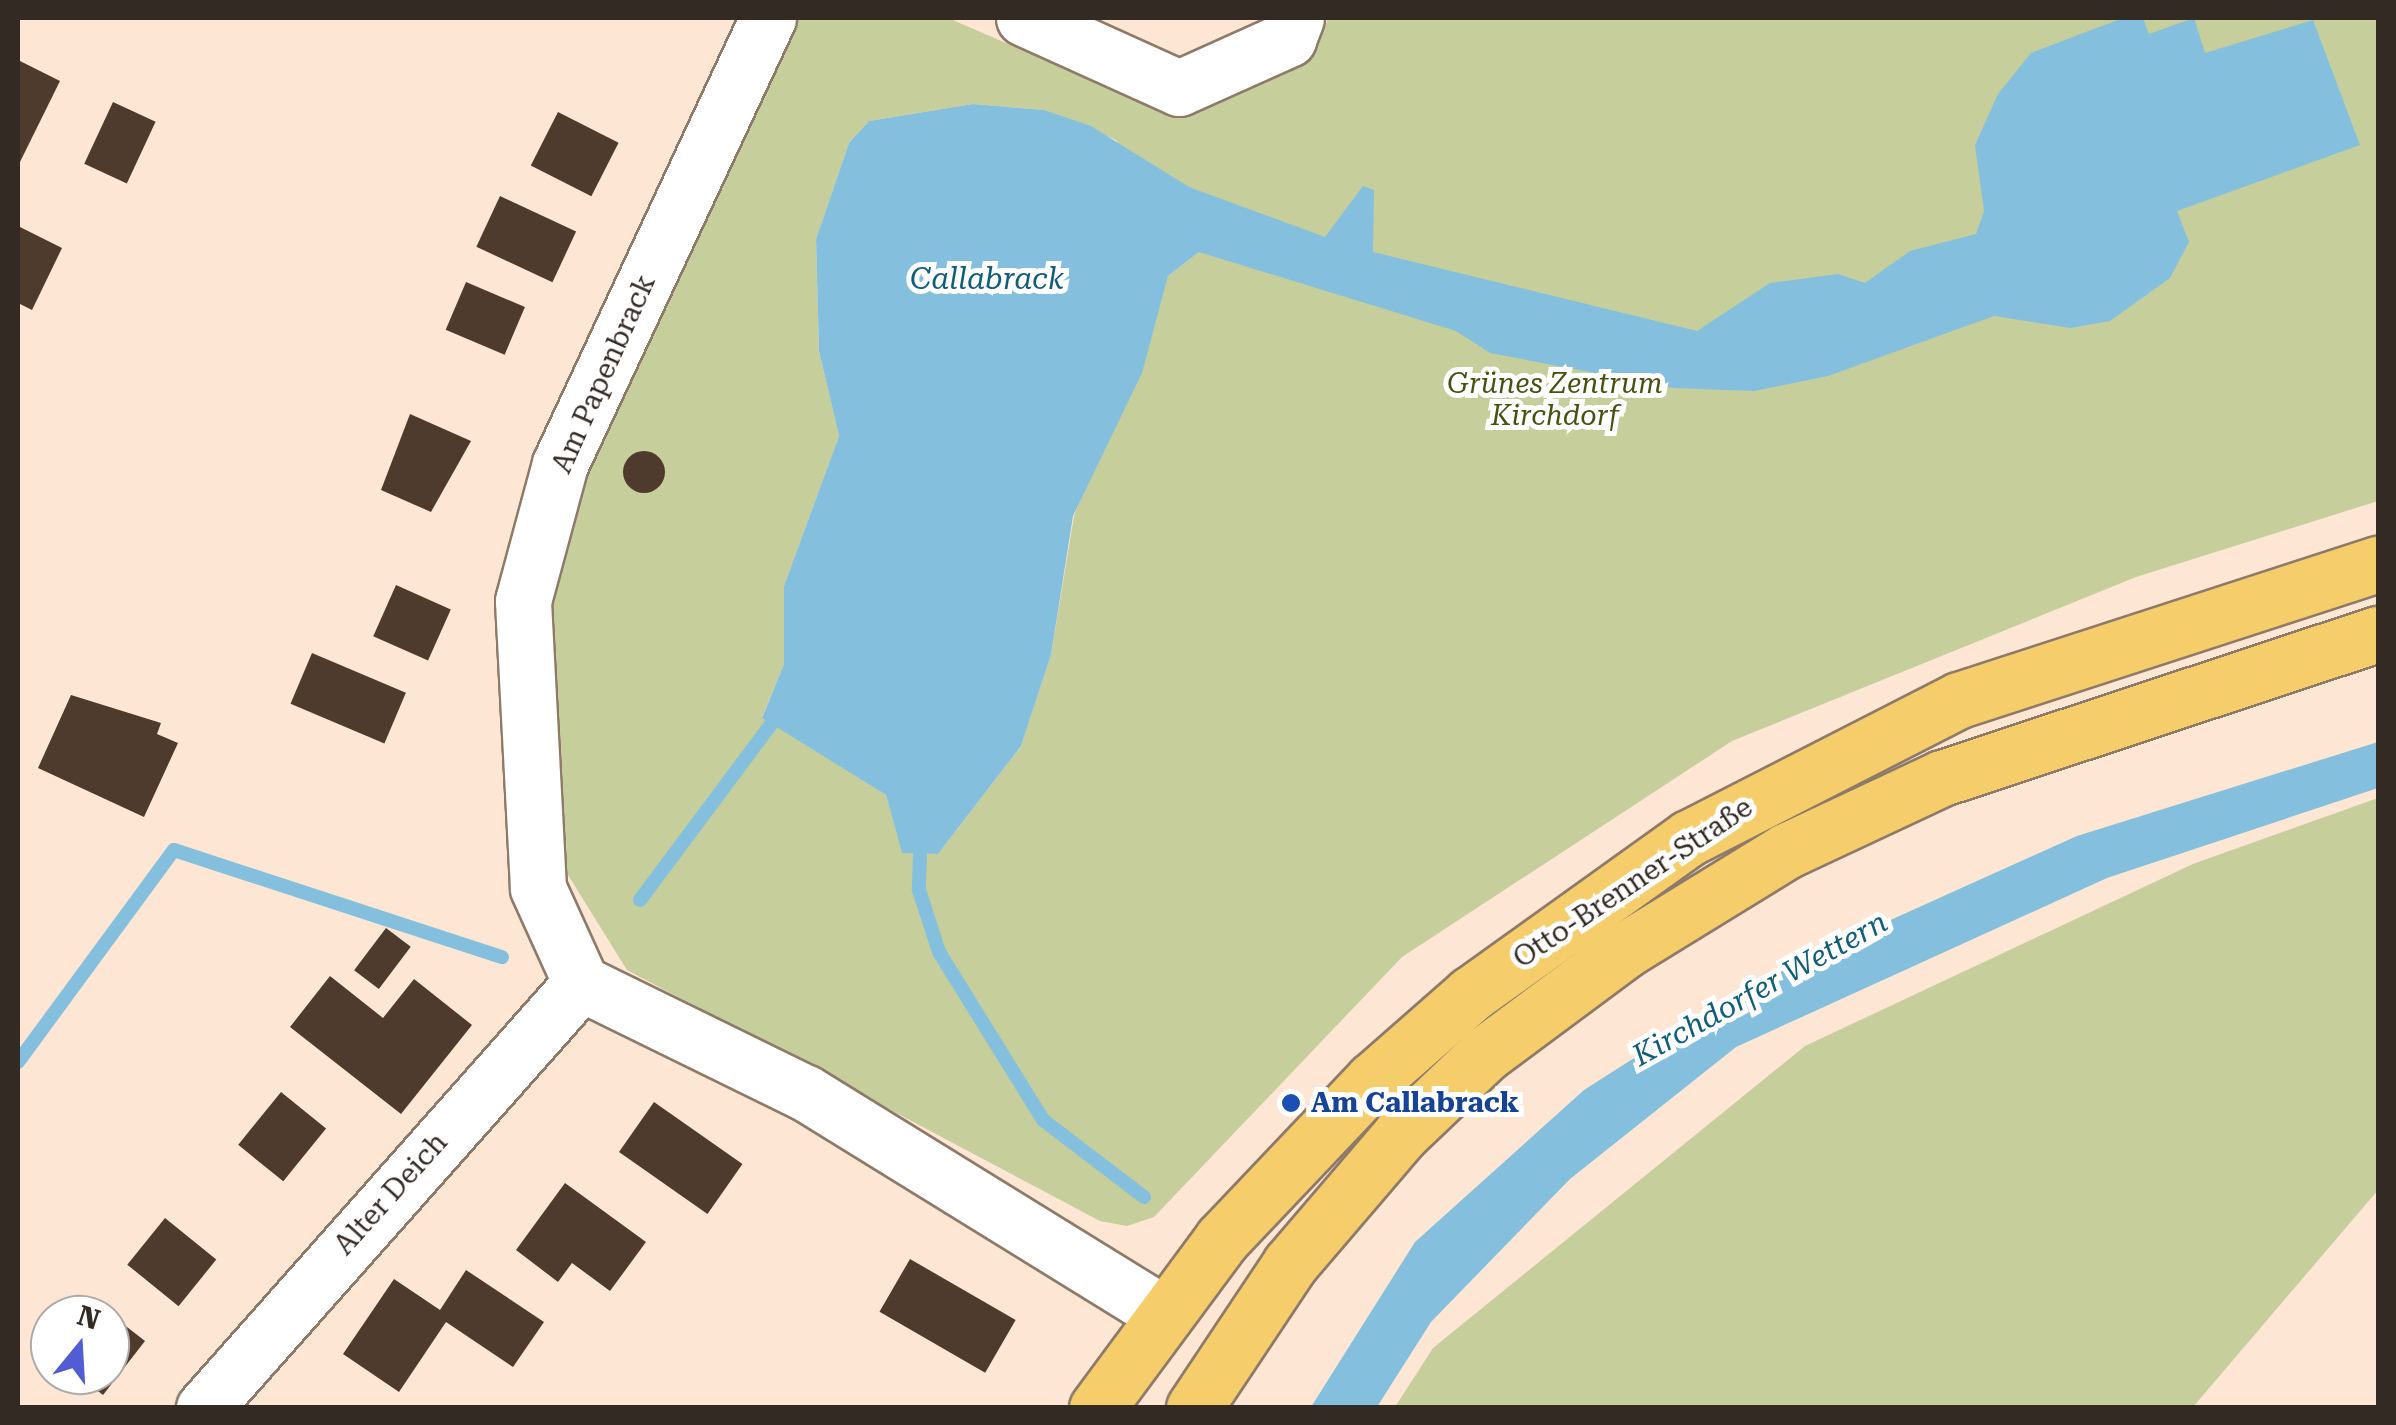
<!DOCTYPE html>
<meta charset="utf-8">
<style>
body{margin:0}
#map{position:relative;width:2396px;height:1425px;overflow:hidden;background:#fde6d3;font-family:"Roboto Serif",serif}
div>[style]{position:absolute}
.green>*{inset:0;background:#c6ce9b}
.water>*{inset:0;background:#84c0dd}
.stream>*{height:14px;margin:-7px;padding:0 7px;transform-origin:7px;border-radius:7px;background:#84c0dd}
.building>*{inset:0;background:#4f3b2e;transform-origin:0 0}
.round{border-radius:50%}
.roads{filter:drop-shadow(2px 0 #8e7a69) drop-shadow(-2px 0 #8e7a69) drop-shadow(0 2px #8e7a69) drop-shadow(0 -2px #8e7a69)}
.minor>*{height:55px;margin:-27.5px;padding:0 27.5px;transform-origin:27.5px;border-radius:27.5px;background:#fff}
.major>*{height:55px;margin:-27.5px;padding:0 27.5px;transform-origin:27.5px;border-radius:27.5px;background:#f5cd6a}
.dots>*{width:28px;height:28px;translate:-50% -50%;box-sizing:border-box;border:5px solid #fff;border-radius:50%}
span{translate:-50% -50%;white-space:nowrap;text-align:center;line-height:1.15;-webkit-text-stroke:10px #fff;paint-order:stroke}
.street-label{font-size:28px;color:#332a23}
.park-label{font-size:28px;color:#4a5012;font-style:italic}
.transit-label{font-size:28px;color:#164399;font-weight:700}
.left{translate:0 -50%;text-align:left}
.water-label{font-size:30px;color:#115e7b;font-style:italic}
.frame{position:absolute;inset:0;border:20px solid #332a23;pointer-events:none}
.north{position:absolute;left:30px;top:1295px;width:100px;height:100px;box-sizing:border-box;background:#fff;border:2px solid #adaaa7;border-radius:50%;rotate:18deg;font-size:28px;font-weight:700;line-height:40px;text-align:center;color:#332a23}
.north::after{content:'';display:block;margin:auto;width:35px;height:45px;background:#535dd3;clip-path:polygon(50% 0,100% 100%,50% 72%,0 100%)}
</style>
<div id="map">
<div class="green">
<div style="clip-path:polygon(evenodd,799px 18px,948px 18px,1180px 118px,1316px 52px,1328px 18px,2378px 18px,2378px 501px,2136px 577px,1732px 741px,1402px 957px,1154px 1217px,1127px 1226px,1100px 1221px,627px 970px,563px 867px,544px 610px,577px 477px,799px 18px,973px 104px,1044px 110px,1116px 140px,1199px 252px,1168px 276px,1074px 516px,1051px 655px,1021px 746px,938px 854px,902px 852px,886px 795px,762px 717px,784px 664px,784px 586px,839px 436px,819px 351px,816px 239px,849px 143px,869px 121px,973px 104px)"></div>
<div style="clip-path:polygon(2378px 798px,2378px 1190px,2193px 1407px,1395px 1407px,1433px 1348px,1805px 1046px,2193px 864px)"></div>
</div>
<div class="water">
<div style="clip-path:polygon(2123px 18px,2143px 18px,2149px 34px,2194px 18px,2205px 53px,2313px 20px,2360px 145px,2177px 211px,2189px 242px,2170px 278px,2110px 321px,2071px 328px,1994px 316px,1828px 376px,1754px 391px,1674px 388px,1490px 353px,1456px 331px,1199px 252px,1168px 276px,1142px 373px,1073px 516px,1051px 655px,1021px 746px,938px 854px,902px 853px,886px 795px,762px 718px,784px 664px,784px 586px,839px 436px,819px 351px,816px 239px,849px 143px,869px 121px,973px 104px,1044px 110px,1091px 126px,1189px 187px,1325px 237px,1363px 186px,1374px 190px,1373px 252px,1697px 331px,1770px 283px,1838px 274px,1865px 283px,1910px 251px,1976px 234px,1984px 211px,1975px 145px,1998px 94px,2031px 53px)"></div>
<div style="clip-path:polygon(2378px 742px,2378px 788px,2107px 878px,1736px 1047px,1570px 1179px,1431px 1322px,1377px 1407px,1311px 1407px,1415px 1242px,1584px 1090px,1755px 981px,2077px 836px)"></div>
</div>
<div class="stream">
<div style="left:920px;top:854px;width:36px;rotate:92deg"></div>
<div style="left:919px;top:890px;width:65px;rotate:72.1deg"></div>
<div style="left:939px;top:952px;width:198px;rotate:58.2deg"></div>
<div style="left:1043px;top:1120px;width:127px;rotate:37.3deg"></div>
<div style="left:640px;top:900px;width:219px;rotate:-53.3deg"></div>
<div style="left:18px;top:1062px;width:263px;rotate:-53.7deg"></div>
<div style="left:174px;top:850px;width:345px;rotate:18.1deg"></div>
</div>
<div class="building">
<div style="clip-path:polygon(18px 60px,60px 81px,18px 166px)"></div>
<div style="left:113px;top:102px;width:47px;height:68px;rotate:25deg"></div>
<div style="left:558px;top:112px;width:68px;height:60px;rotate:27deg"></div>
<div style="left:500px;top:196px;width:84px;height:56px;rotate:25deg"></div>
<div style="clip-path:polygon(18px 226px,62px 248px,32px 310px,18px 303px)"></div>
<div style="left:466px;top:282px;width:64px;height:52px;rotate:23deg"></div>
<div style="clip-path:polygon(410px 414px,471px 441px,431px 512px,381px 490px)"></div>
<div class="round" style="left:623px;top:451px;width:42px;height:42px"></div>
<div style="left:396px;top:585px;width:60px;height:56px;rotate:24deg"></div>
<div style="left:312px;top:653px;width:102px;height:55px;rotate:23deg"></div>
<div style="clip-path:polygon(71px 695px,161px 723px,157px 734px,178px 743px,144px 817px,38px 768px)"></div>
<div style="left:386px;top:928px;width:31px;height:53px;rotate:37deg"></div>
<div style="clip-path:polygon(330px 976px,383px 1018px,414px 979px,472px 1025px,401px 1114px,290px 1027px)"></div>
<div style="left:281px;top:1092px;width:58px;height:68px;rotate:39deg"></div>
<div style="left:654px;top:1102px;width:108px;height:61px;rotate:35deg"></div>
<div style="clip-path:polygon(565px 1183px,646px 1242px,610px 1291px,572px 1263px,558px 1282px,516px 1250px)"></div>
<div style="left:165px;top:1218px;width:66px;height:60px;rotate:39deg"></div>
<div style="left:910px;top:1259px;width:122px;height:61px;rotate:30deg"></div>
<div style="clip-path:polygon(466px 1270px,544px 1322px,513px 1367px,446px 1322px,399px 1392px,343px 1354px,394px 1279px,440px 1310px)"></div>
<div style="clip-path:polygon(100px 1306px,145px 1341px,103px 1395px,78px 1375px,110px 1375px,110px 1315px,93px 1315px)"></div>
</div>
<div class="roads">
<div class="minor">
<div style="left:1024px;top:18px;width:170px;rotate:24.3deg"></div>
<div style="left:1179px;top:88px;width:120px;rotate:-24.2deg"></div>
<div style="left:1288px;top:39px;width:22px;rotate:-69deg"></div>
<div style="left:581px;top:983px;width:104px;rotate:-114.4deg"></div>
<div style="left:538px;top:888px;width:287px;rotate:-93deg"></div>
<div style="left:523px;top:601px;width:142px;rotate:-74.9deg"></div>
<div style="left:560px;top:464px;width:492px;rotate:-65deg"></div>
<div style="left:581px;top:983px;width:250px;rotate:26.1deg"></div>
<div style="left:806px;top:1093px;width:421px;rotate:31.7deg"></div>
<div style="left:204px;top:1408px;width:568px;rotate:-48.43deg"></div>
</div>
<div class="major">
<div style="left:1097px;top:1408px;width:210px;rotate:-53.5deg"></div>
<div style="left:1222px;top:1239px;width:219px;rotate:-46.5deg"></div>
<div style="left:1373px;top:1080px;width:130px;rotate:-41.3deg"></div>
<div style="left:1471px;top:994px;width:268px;rotate:-35.6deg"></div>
<div style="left:1689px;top:838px;width:303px;rotate:-27.1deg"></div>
<div style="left:1959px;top:700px;width:441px;rotate:-18deg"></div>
<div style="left:1194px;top:1408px;width:173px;rotate:-56.3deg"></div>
<div style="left:1290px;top:1264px;width:171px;rotate:-49.5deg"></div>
<div style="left:1401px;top:1134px;width:116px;rotate:-43.6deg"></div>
<div style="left:1485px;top:1054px;width:174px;rotate:-36.6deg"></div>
<div style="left:1625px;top:950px;width:189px;rotate:-31.6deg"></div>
<div style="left:1786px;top:851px;width:172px;rotate:-25.1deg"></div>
<div style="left:1942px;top:778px;width:459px;rotate:-18.3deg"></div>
</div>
</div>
<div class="dots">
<div style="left:1291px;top:1103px;background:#1a4fb4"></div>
</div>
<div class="street-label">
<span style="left:604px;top:374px;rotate:-66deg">Am Papenbrack</span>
<span style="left:1633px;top:883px;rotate:-34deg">Otto-Brenner-Straße</span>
<span style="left:391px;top:1194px;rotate:-48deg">Alter Deich</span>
</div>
<div class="park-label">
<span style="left:1555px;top:400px">Grünes Zentrum<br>Kirchdorf</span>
</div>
<div class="transit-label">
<span class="left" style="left:1311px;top:1103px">Am Callabrack</span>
</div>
<div class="water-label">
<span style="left:987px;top:279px">Callabrack</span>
<span style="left:1760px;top:989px;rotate:-29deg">Kirchdorfer Wettern</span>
</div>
<div class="frame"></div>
<div class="north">N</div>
</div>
